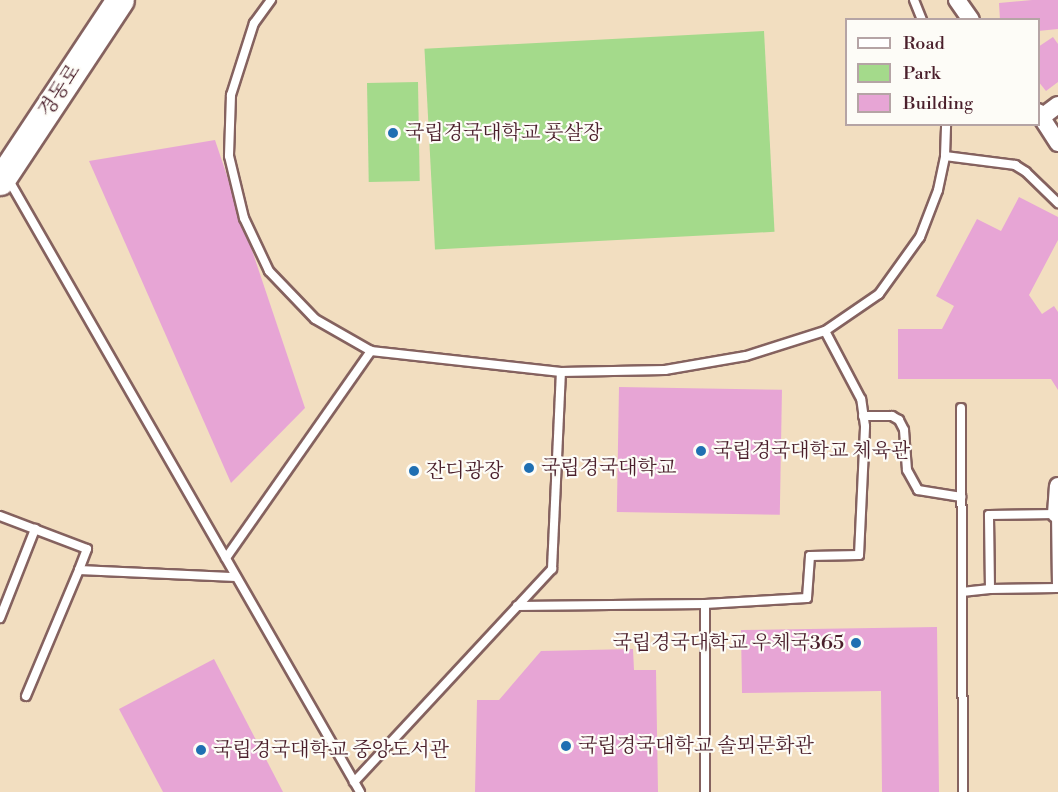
<!DOCTYPE html>
<meta charset="utf-8">
<style>
body{margin:0}
#map{position:relative;width:1058px;height:792px;overflow:hidden;background:#f2dec0;font-family:"Libre Bodoni","Noto Serif KR",serif}
div>[style]{position:absolute}
.green>*{inset:0;background:#a4da8b;transform-origin:0 0}
.building>*{inset:0;background:#e7a5d5;transform-origin:0 0}
.roads{filter:drop-shadow(2px 0 #85625f) drop-shadow(-2px 0 #85625f) drop-shadow(0 2px #85625f) drop-shadow(0 -2px #85625f)}
.service>*{height:8px;margin:-4px;padding:0 4px;transform-origin:4px;border-radius:4px;background:#fff}
.minor>*{height:16px;margin:-8px;padding:0 8px;transform-origin:8px;border-radius:8px;background:#fff}
.primary>*{height:27px;margin:-13.5px;padding:0 13.5px;transform-origin:13.5px;border-radius:13.5px;background:#fff}
.dots>*{width:16px;height:16px;translate:-50% -50%;box-sizing:border-box;border:3px solid #fdfcf7;border-radius:50%}
span{translate:-50% -50%;white-space:nowrap;text-align:center;line-height:1.15;-webkit-text-stroke:4.5px #fdfcf7;paint-order:stroke}
.street-label{font-size:20px;color:#4a1f2b}
.poi-label{font-size:20px;color:#4a1f2b}
.left{translate:0 -50%;text-align:left}
.right{translate:-100% -50%;text-align:right}
.legend{position:absolute;left:845px;top:18px;width:195px;height:108px;box-sizing:border-box;background:#fdfcf7;border:2px solid #b5a4a5;margin:0;padding:8px 10px;list-style:none;font-size:18px;color:#4a1f2b}
.legend li{display:flex;align-items:center;gap:12px;height:30px}
.legend b{width:30px;border:2px solid #b5a4a5}
</style>
<div id="map">
<div class="green">
<div style="left:764px;top:31px;width:201px;height:340px;rotate:87deg"></div>
<div style="left:418px;top:82px;width:99px;height:51px;rotate:89deg"></div>
</div>
<div class="building">
<div style="clip-path:polygon(1032px 0,1058px 0,1058px 29px,1038px 31px,1038px 20px,1000px 20px,999px 3px)"></div>
<div style="clip-path:polygon(1053px 37px,1058px 44px,1058px 82px,1046px 91px,1038px 81px,1038px 47px)"></div>
<div style="clip-path:polygon(215px 140px,305px 408px,231px 483px,89px 161px)"></div>
<div style="clip-path:polygon(1019px 197px,1058px 217px,1058px 240px,1029px 295px,1042px 314px,1054px 306px,1058px 312px,1058px 390px,1051px 379px,898px 379px,898px 329px,942px 329px,954px 306px,936px 296px,977px 219px,1001px 231px)"></div>
<div style="left:619px;top:387px;width:163px;height:125px;rotate:1deg"></div>
<div style="clip-path:polygon(937px 627px,939px 792px,882px 792px,881px 691px,742px 693px,741px 630px)"></div>
<div style="clip-path:polygon(633px 649px,634px 670px,656px 670px,658px 792px,475px 792px,477px 700px,499px 700px,541px 651px)"></div>
<div style="clip-path:polygon(214px 659px,283px 792px,163px 792px,119px 709px)"></div>
</div>
<div class="roads">
<div class="service">
<div style="left:271px;top:0;width:29px;rotate:126deg"></div>
<div style="left:254px;top:23px;width:76px;rotate:107.7deg"></div>
<div style="left:231px;top:95px;width:61px;rotate:91.9deg"></div>
<div style="left:229px;top:156px;width:64px;rotate:76.4deg"></div>
<div style="left:244px;top:218px;width:59px;rotate:64.7deg"></div>
<div style="left:269px;top:271px;width:66px;rotate:46.2deg"></div>
<div style="left:315px;top:319px;width:64px;rotate:29.7deg"></div>
<div style="left:371px;top:351px;width:191px;rotate:6.3deg"></div>
<div style="left:561px;top:372px;width:104px;rotate:-1.1deg"></div>
<div style="left:665px;top:370px;width:82px;rotate:-9.8deg"></div>
<div style="left:746px;top:356px;width:83px;rotate:-17.6deg"></div>
<div style="left:825px;top:331px;width:65px;rotate:-34.4deg"></div>
<div style="left:879px;top:294px;width:70px;rotate:-54.3deg"></div>
<div style="left:920px;top:237px;width:50px;rotate:-69deg"></div>
<div style="left:938px;top:190px;width:35px;rotate:-78deg"></div>
<div style="left:945px;top:156px;width:32px;rotate:-88deg"></div>
<div style="left:914px;top:0;width:22px;rotate:68deg"></div>
<div style="left:945px;top:156px;width:71px;rotate:7.3deg"></div>
<div style="left:1015px;top:165px;width:13px;rotate:32deg"></div>
<div style="left:1026px;top:172px;width:45px;rotate:44.1deg"></div>
<div style="left:7px;top:177px;width:709px;rotate:60.14deg"></div>
<div style="left:961px;top:408px;width:384px;rotate:89.7deg"></div>
<div style="left:863px;top:416px;width:29px"></div>
<div style="left:892px;top:416px;width:8px;rotate:30deg"></div>
<div style="left:899px;top:420px;width:11px;rotate:63deg"></div>
<div style="left:904px;top:430px;width:40px;rotate:85.7deg"></div>
<div style="left:907px;top:470px;width:23px;rotate:61deg"></div>
<div style="left:918px;top:490px;width:44px;rotate:9.2deg"></div>
<div style="left:1056px;top:514px;width:74px;rotate:89.2deg"></div>
<div style="left:1057px;top:588px;width:67px;rotate:179.1deg"></div>
<div style="left:990px;top:589px;width:74px;rotate:-90.8deg"></div>
<div style="left:989px;top:515px;width:67px;rotate:-0.9deg"></div>
<div style="left:0;top:516px;width:93px;rotate:20.8deg"></div>
<div style="left:87px;top:549px;width:22px;rotate:111deg"></div>
<div style="left:79px;top:570px;width:157px;rotate:2.6deg"></div>
<div style="left:226px;top:558px;width:253px;rotate:-55deg"></div>
<div style="left:962px;top:592px;width:28px;rotate:-6deg"></div>
<div style="left:705px;top:604px;width:188px;rotate:90deg"></div>
<div style="left:517px;top:606px;width:188px;rotate:-0.6deg"></div>
<div style="left:705px;top:604px;width:102px;rotate:-3.4deg"></div>
<div style="left:807px;top:598px;width:42px;rotate:-85.9deg"></div>
<div style="left:810px;top:556px;width:49px;rotate:-1.2deg"></div>
<div style="left:859px;top:555px;width:129px;rotate:-87.3deg"></div>
<div style="left:865px;top:426px;width:27px;rotate:-98deg"></div>
<div style="left:861px;top:399px;width:77px;rotate:-117.9deg"></div>
<div style="left:0;top:618px;width:96px;rotate:-68.5deg"></div>
<div style="left:26px;top:696px;width:137px;rotate:-67.2deg"></div>
<div style="left:354px;top:782px;width:291px;rotate:-47.1deg"></div>
<div style="left:552px;top:569px;width:197px;rotate:-87.4deg"></div>
</div>
<div class="minor">
<div style="left:957px;top:0;width:24px;rotate:55deg"></div>
<div style="left:1038px;top:112px;width:37px;rotate:57deg"></div>
<div style="left:1042px;top:117px;width:20px;rotate:-37deg"></div>
<div style="left:1056px;top:514px;width:28px;rotate:-86deg"></div>
</div>
<div class="primary">
<div style="left:0;top:181px;width:217px;rotate:-56.5deg"></div>
</div>
</div>
<div class="dots">
<div style="left:393px;top:133px;background:#1f6fb2"></div>
<div style="left:701px;top:451px;background:#1f6fb2"></div>
<div style="left:529px;top:468px;background:#1f6fb2"></div>
<div style="left:414px;top:471px;background:#1f6fb2"></div>
<div style="left:856px;top:643px;background:#1f6fb2"></div>
<div style="left:566px;top:746px;background:#1f6fb2"></div>
<div style="left:201px;top:750px;background:#1f6fb2"></div>
</div>
<div class="street-label">
<span style="left:60px;top:91px;rotate:-57deg">경동로</span>
</div>
<div class="poi-label">
<span class="left" style="left:405px;top:133px">국립경국대학교 풋살장</span>
<span class="left" style="left:713px;top:451px">국립경국대학교 체육관</span>
<span class="left" style="left:541px;top:468px">국립경국대학교</span>
<span class="left" style="left:426px;top:471px">잔디광장</span>
<span class="right" style="left:844px;top:643px">국립경국대학교 우체국365</span>
<span class="left" style="left:578px;top:746px">국립경국대학교 솔뫼문화관</span>
<span class="left" style="left:213px;top:750px">국립경국대학교 중앙도서관</span>
</div>
<ul class="legend">
<li><b style="height:8px;background:#fff"></b>Road</li>
<li><b style="height:16px;background:#a4da8b"></b>Park</li>
<li><b style="height:16px;background:#e7a5d5"></b>Building</li>
</ul>
</div>
